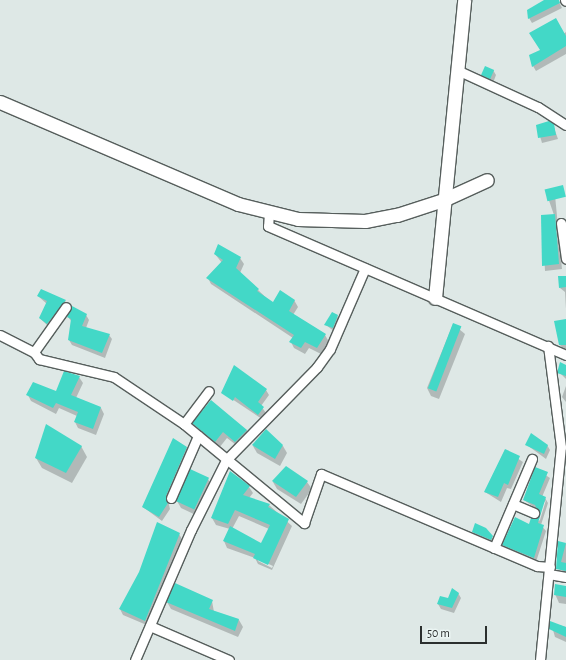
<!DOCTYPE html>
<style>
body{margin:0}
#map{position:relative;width:566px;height:660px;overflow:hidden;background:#dee8e6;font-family:"Alegreya Sans",sans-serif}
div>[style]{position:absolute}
.shadow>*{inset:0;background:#0003}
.building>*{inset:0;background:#43d8c7;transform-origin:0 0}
.roads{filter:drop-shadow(1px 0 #565e5c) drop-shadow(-1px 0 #565e5c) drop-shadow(0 1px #565e5c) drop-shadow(0 -1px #565e5c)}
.street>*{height:9px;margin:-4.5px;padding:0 4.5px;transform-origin:4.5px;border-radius:4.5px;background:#fff}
.secondary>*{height:13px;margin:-6.5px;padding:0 6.5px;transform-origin:6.5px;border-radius:6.5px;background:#fff}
span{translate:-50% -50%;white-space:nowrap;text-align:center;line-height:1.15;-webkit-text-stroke:3px #ebf5f3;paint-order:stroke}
.scale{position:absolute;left:420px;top:626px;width:67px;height:18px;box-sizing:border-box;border:2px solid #2b2f2e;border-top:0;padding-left:5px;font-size:12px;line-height:14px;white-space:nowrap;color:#2b2f2e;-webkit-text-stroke:3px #ebf5f3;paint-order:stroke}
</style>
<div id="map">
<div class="shadow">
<div style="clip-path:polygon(547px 0,558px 0,562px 8px,532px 23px,529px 18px)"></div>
<div style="clip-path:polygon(566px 32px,566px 54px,536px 71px,533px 66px,541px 51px)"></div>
<div style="clip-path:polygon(493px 70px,496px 75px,493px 83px,483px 74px)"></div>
<div style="clip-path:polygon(553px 125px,558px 139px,542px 143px,537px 126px)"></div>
<div style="clip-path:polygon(546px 192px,555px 195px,562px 269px,545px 271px,542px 216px,554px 215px)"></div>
<div style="clip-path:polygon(215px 254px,240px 258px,244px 264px,240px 273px,273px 304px,294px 300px,298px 307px,293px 315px,325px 335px,329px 342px,321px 354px,309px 348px,305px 354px,294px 348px,291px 342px,293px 338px,211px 284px,208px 278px,222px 263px)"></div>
<div style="clip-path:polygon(566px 277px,566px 309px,565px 292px,560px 288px)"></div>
<div style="clip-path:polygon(38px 296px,65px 301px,68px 305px,50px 328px,40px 318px,47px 304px)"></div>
<div style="clip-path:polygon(86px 315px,89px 320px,86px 328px,109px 335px,112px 339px,105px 358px,72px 345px,69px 340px,72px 322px,68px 317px)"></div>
<div style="clip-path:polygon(337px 316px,340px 321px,335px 332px,326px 325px)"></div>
<div style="clip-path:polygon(566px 320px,566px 349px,563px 349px,560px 345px)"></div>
<div style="clip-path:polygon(453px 324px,465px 334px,439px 399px,431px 396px,427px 388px)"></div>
<div style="clip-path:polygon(566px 366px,566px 379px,559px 372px)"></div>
<div style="clip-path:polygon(79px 377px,83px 383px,76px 398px,101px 408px,104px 414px,96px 435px,78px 428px,75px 422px,77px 416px,59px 408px,56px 414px,31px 401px,28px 395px,57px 393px)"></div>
<div style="clip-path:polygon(566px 386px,566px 402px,562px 397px)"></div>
<div style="clip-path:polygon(266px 390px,269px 395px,261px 406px,266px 413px,262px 419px,223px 393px)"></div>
<div style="clip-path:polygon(193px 423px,247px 430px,250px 437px,240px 448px,227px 438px,219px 448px)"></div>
<div style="clip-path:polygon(527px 445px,547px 445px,550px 450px,546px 459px)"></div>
<div style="clip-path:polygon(81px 446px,87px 457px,72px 483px,42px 468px,36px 458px)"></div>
<div style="clip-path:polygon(253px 446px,283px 446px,287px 453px,280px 466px,257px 453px)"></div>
<div style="clip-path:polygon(186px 447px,189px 452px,168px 501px,170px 509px,162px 521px,143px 507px)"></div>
<div style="clip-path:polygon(505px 450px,523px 462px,511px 489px,507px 488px,501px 502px,485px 492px)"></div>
<div style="clip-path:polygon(536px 469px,550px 478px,542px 497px,545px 498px,548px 503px,541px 525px,546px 531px,536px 562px,506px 549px,503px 545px,540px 520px,546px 500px,538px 510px,524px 500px)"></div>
<div style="clip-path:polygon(208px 479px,212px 486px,198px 516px,181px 508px,177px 501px)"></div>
<div style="clip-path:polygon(273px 482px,307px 482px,312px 489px,301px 504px,277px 489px)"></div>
<div style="clip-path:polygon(evenodd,249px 487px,253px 493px,249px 498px,269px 505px,292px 526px,272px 570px,258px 564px,255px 558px,227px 548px,224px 541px,230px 529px,216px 525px,212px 518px,249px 487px,239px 516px,269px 529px,262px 545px,232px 529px,239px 516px,249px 487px,258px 559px,273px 566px,272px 568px,258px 561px,258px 559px)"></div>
<div style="clip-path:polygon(473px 532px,492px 536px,494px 544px,476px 537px)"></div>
<div style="clip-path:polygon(179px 534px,182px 539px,173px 559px,176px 563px,149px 626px,123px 615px,120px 609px)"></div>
<div style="clip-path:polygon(559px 543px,566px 544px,566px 574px,557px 567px)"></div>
<div style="clip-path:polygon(566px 587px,566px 604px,559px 603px,555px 594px)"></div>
<div style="clip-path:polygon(458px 593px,461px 598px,454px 613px,441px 609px,438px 604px)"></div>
<div style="clip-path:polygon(212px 601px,214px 612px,239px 620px,243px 627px,238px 637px,171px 609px,167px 602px)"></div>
<div style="clip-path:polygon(551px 623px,566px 627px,566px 642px,555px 637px)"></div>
</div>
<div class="building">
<div style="clip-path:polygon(544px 0,559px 0,560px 3px,528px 19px,527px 10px)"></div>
<div style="clip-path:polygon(556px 18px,566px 36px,566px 46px,532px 67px,529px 55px,540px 50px,529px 33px)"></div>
<div style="left:485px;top:66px;width:10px;height:10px;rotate:24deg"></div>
<div style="clip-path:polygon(549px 121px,554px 124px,556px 135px,538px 138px,536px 125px)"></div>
<div style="left:563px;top:185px;width:12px;height:19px;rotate:76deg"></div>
<div style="clip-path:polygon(555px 214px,559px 264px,542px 266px,541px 215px)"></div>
<div style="clip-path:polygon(218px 244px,241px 257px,236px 268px,259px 289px,257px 291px,273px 302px,280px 290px,295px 300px,289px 311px,326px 334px,317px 348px,305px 342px,301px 348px,289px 342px,294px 335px,206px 278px,223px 260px,214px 254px)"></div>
<div style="clip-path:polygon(558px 276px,566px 276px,566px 287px,559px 288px)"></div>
<div style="clip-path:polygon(41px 289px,66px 300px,47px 324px,39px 318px,47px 301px,37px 296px)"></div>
<div style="clip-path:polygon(72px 306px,87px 314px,82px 326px,110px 334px,102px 353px,68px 340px,71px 319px,67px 317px)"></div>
<div style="clip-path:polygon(332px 312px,338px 315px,333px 328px,324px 325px)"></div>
<div style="clip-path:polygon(566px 319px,566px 345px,559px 345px,554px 321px)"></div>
<div style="left:453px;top:323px;width:9px;height:70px;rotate:21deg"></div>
<div style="clip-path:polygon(560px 362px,566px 365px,566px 376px,557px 373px)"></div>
<div style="clip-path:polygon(234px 365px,267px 389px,258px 402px,264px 407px,258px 415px,235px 397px,233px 401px,221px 393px)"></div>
<div style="clip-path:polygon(64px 371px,80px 376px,71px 395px,101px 407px,93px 429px,74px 422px,78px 412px,56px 403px,53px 408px,26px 395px,33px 382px,56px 391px)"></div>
<div style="clip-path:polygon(211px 400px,247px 430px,235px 442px,223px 432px,215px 442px,192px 423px)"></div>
<div style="clip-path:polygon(46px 424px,82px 446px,66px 473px,35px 458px)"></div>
<div style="clip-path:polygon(266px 429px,283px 445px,275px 459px,252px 445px)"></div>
<div style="clip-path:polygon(531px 433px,548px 445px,544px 454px,525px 445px)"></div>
<div style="clip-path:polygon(173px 438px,187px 447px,166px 496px,168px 503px,159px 517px,142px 507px)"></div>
<div style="clip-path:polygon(505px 449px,520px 456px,508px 485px,504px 483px,498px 497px,484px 492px)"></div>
<div style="clip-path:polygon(286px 466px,308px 481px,296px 497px,272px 481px)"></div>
<div style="clip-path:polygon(535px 467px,548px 472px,539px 494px,546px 497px,538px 523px,544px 525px,534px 558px,502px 545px,515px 517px,529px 524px,531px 518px,540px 515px,535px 505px,523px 500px)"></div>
<div style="left:190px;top:469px;width:21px;height:35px;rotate:25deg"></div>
<div style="clip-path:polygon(230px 471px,250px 486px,243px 495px,270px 504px,268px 507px,289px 519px,268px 565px,253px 558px,255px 554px,223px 541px,230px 526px,261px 543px,270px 525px,235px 510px,228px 524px,211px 518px)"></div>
<div style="clip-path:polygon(157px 522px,180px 533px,145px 621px,119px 609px,139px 572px)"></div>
<div style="clip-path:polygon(475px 523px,486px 528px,493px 536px,491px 540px,472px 532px)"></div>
<div style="clip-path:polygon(558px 541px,566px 543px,561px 562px,566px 563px,566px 571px,556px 569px)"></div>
<div style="clip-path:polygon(175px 583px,213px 600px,209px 609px,239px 619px,235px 631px,166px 602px)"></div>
<div style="clip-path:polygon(555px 584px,566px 586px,566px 597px,554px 595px)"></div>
<div style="clip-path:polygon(452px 588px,459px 593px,452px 608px,437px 604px,440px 596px,448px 598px)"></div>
<div style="clip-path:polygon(550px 621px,566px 627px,566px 637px,549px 629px)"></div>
</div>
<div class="roads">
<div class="street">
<div style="left:565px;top:0;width:1px;rotate:45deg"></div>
<div style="left:457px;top:70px;width:89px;rotate:24.6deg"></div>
<div style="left:538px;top:107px;width:33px;rotate:33deg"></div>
<div style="left:269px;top:213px;width:13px;rotate:94deg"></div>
<div style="left:268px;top:226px;width:325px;rotate:23.4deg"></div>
<div style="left:561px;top:223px;width:36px;rotate:82deg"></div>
<div style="left:0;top:335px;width:38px;rotate:27deg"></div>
<div style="left:34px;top:352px;width:9px;rotate:54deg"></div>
<div style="left:39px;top:359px;width:77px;rotate:13.5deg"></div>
<div style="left:114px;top:377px;width:84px;rotate:33.9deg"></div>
<div style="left:184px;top:424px;width:156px;rotate:39.5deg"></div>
<div style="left:304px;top:523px;width:52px;rotate:-70.9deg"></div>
<div style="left:321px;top:474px;width:235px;rotate:23.1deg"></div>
<div style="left:537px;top:566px;width:13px;rotate:4deg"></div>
<div style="left:34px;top:352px;width:55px;rotate:-54.6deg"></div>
<div style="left:184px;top:424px;width:41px;rotate:-52.9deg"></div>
<div style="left:171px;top:498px;width:68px;rotate:-66.5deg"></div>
<div style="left:513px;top:504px;width:23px;rotate:23deg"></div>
<div style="left:494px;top:548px;width:97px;rotate:-66.9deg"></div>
<div style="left:549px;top:574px;width:17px;rotate:10deg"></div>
<div style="left:150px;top:626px;width:86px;rotate:23.3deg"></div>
<div style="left:135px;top:660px;width:142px;rotate:-66.7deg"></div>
<div style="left:191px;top:530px;width:78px;rotate:-63.4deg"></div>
<div style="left:226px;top:460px;width:130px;rotate:-45.6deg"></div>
<div style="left:317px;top:367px;width:22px;rotate:-54deg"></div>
<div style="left:330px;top:349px;width:88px;rotate:-66.6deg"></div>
<div style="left:540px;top:660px;width:214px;rotate:-84.4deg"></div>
<div style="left:561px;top:447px;width:102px;rotate:-97.3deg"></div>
</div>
<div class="secondary">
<div style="left:0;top:102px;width:259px;rotate:23.2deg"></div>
<div style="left:238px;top:204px;width:62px;rotate:14deg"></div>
<div style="left:298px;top:219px;width:67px;rotate:1.7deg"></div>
<div style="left:365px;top:221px;width:33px;rotate:-11deg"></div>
<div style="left:397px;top:215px;width:48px;rotate:-18.1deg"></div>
<div style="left:443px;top:200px;width:48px;rotate:-24.4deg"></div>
<div style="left:435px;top:298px;width:299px;rotate:-84.4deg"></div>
</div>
</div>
<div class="scale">50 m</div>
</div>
